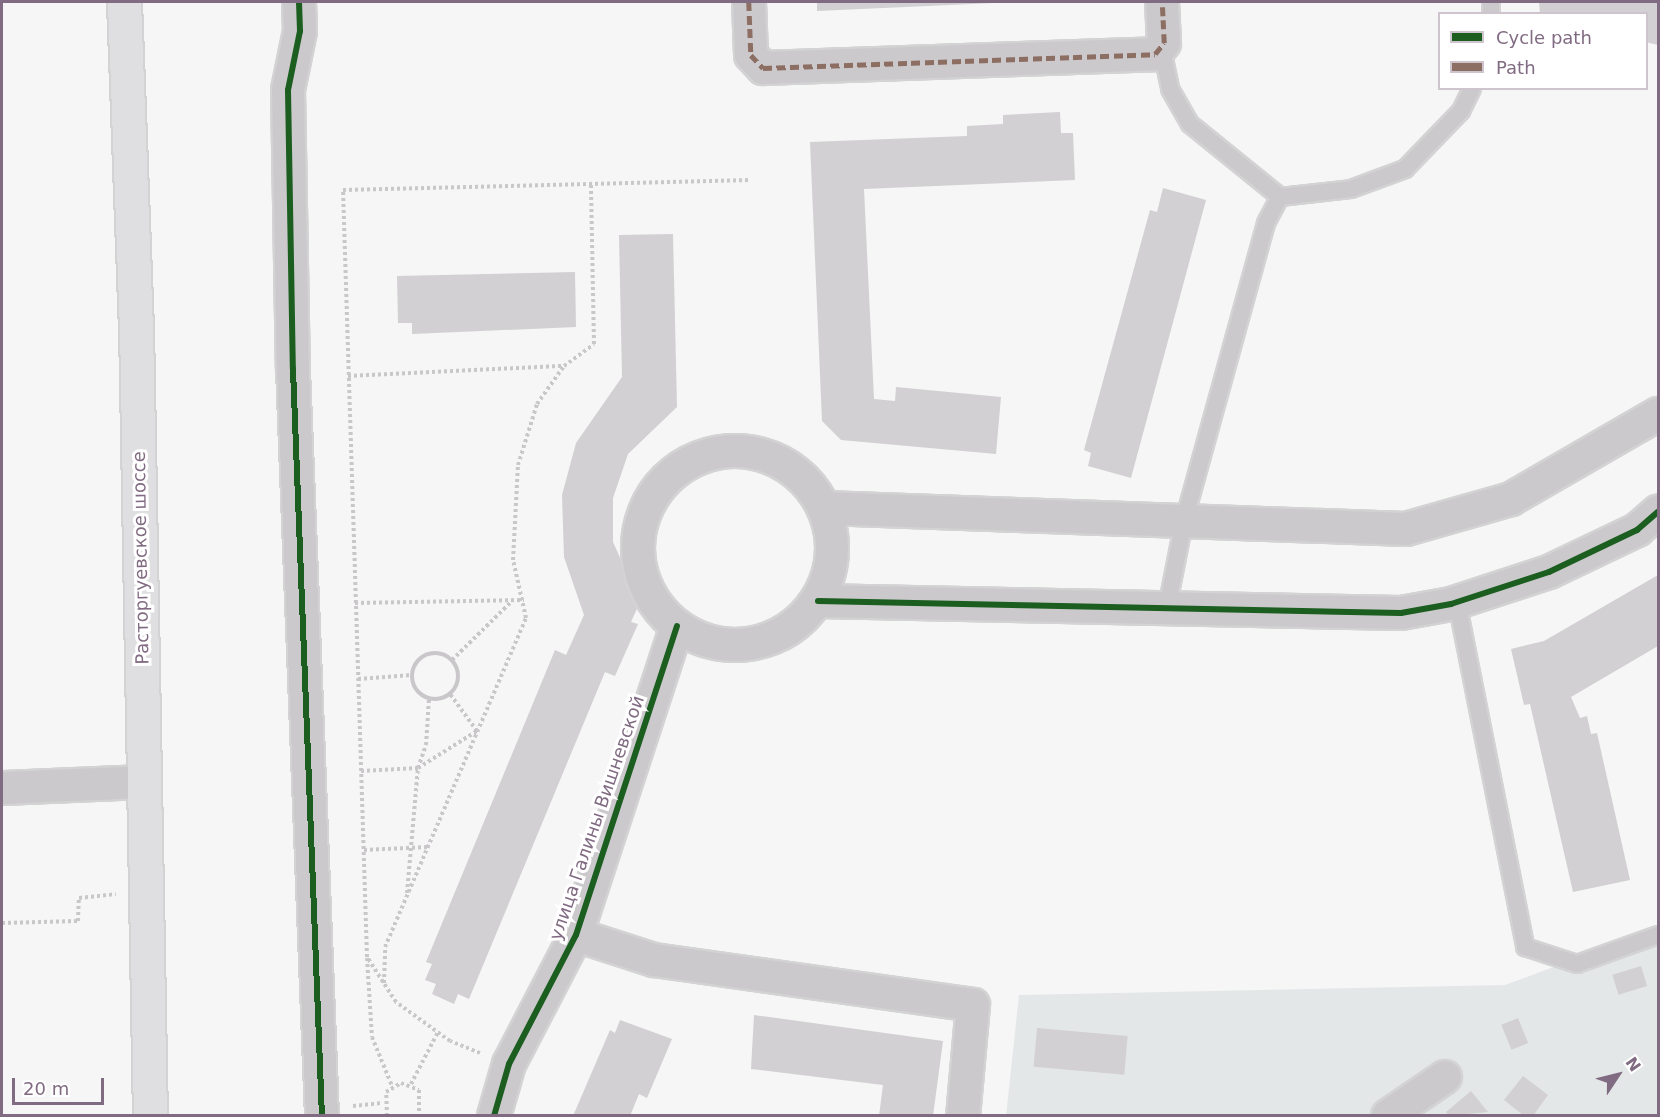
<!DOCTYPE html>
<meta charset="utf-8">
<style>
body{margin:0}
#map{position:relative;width:1660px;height:1117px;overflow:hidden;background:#f6f6f6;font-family:"DejaVu Sans",sans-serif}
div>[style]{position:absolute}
.green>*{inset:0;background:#e4e7e8}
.building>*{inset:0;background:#d2d0d2;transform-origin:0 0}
.path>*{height:4px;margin-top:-2px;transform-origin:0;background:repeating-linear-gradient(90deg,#c9c7c9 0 3px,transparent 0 6px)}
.path>.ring{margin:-2px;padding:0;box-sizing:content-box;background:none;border:4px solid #c9c7c9;border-radius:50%}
.roads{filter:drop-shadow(2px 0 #d4d3d4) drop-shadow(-2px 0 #d4d3d4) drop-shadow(0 2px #d4d3d4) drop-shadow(0 -2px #d4d3d4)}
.lane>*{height:16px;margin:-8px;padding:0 8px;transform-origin:8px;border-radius:8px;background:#cbc9cc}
.street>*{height:32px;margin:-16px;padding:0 16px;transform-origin:16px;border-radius:16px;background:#cbc9cc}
.street>.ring{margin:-16px;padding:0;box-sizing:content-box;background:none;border:32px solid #cbc9cc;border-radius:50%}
.secondary>*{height:33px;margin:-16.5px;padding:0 16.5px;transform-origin:16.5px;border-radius:16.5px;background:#dfdee0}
.quiet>*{height:4.5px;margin-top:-2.25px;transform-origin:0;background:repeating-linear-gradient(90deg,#8d6e63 0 9px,transparent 0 13.5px)}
.cycleway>*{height:6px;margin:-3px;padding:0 3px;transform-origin:3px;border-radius:3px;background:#1b5e20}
span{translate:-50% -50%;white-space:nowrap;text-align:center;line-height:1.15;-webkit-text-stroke:6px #fff;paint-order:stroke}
.street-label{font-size:18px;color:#816b82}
.frame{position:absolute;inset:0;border:3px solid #816b82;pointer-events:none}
.legend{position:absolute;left:1438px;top:12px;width:210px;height:78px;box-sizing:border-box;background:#fff;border:2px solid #cdc4cd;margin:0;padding:8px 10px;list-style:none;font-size:18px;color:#816b82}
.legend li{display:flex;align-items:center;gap:12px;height:30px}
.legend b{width:30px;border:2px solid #cdc4cd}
.north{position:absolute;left:1588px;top:1045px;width:60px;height:60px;-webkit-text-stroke:4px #fff;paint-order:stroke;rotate:55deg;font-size:16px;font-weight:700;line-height:24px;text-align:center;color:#816b82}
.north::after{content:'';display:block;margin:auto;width:21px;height:27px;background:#816b82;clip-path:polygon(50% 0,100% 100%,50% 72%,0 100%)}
.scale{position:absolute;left:12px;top:1078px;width:92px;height:27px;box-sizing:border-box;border:3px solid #816b82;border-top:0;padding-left:8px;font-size:18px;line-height:21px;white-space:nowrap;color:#816b82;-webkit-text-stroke:4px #fff;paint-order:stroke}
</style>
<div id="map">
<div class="green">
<div style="clip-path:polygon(1658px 928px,1658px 1115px,1006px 1116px,1019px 995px,1505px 985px)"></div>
</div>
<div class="building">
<div style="clip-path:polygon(817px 2px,994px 2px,994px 3px,817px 11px)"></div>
<div style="clip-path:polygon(1539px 2px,1658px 2px,1658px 45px,1646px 42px,1646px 14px,1540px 14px)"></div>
<div style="clip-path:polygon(1060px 112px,1061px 133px,1073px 133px,1075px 180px,864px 189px,874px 399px,895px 401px,896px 387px,1001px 397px,996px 454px,841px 440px,822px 421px,810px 142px,967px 136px,967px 126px,1003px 124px,1003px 115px)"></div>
<div style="clip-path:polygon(1163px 188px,1206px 200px,1131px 478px,1088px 466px,1091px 453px,1084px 450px,1150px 210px,1157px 212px)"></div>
<div style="clip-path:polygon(673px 234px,677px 407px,628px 454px,613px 498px,613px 542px,640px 602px,631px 622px,638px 624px,615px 676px,605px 672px,469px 999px,458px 994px,454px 1004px,432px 994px,436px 984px,425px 980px,432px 964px,426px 962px,555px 650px,566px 655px,584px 615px,564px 557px,562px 495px,576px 443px,622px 377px,619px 235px)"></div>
<div style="clip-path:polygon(575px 272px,576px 327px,412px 334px,412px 323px,398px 323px,397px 276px)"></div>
<div style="clip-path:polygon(1658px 575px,1658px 646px,1571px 697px,1580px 718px,1587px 716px,1591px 734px,1597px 733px,1630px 880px,1573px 892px,1530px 704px,1524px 705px,1511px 649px,1544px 641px)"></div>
<div style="left:1641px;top:966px;width:21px;height:30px;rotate:73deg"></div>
<div style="clip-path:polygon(754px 1015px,943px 1041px,933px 1116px,879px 1116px,883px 1085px,751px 1069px)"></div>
<div style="left:1518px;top:1018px;width:27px;height:18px;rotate:68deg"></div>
<div style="clip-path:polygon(620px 1020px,672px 1039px,647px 1098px,639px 1094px,630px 1116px,573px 1116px,610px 1030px,615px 1033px)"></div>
<div style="left:1037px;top:1028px;width:91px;height:39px;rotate:5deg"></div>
<div style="clip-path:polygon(1523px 1076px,1548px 1095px,1533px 1116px,1524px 1116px,1504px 1100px)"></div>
<div style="clip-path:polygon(1471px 1091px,1488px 1112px,1449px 1116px,1446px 1112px)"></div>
</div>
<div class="path">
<div style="left:348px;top:376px;width:216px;rotate:-2.7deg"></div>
<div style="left:564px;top:366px;width:37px;rotate:-36deg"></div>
<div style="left:594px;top:344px;width:160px;rotate:-91.1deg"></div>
<div style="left:355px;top:603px;width:169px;rotate:-1deg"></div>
<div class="ring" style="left:412px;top:653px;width:42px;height:42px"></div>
<div style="left:452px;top:660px;width:84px;rotate:-44.5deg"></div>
<div style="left:358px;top:679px;width:54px;rotate:-4.2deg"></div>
<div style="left:361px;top:771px;width:57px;rotate:-3deg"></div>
<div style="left:418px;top:768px;width:24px;rotate:-71deg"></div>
<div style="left:426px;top:745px;width:47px;rotate:-86.3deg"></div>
<div style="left:364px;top:850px;width:64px;rotate:-2.7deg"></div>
<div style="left:407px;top:893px;width:125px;rotate:-85deg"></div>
<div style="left:418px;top:768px;width:70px;rotate:-32.1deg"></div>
<div style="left:477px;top:731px;width:46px;rotate:-126.1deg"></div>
<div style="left:2px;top:923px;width:76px;rotate:-1.5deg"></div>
<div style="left:78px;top:921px;width:23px;rotate:-88deg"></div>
<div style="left:79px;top:898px;width:37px;rotate:-6deg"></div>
<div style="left:367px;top:958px;width:79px;rotate:86.4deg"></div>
<div style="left:372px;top:1037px;width:53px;rotate:67.8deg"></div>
<div style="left:384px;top:983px;width:36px;rotate:-88deg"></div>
<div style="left:385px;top:947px;width:358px;rotate:-66.8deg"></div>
<div style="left:526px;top:618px;width:59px;rotate:-102.6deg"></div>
<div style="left:513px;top:560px;width:95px;rotate:-87deg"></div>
<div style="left:518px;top:465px;width:64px;rotate:-72.7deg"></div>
<div style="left:537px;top:404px;width:47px;rotate:-54.6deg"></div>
<div style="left:480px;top:1053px;width:32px;rotate:-158deg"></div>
<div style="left:450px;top:1041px;width:67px;rotate:-144.2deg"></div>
<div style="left:396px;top:1002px;width:54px;rotate:-122.8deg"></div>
<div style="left:367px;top:957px;width:767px;rotate:-91.79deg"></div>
<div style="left:343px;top:190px;width:408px;rotate:-1.4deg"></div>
<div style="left:411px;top:1084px;width:59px;rotate:-62.6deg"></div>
<div style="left:353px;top:1106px;width:30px;rotate:-6deg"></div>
<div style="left:387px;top:1116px;width:24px;rotate:-92deg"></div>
<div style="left:386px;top:1092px;width:17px;rotate:-31deg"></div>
<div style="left:401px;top:1083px;width:19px;rotate:21deg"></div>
<div style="left:419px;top:1090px;width:26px;rotate:90deg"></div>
</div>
<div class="roads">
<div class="lane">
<div style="left:1491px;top:2px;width:12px;rotate:90deg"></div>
<div style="left:1162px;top:50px;width:40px;rotate:78deg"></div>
<div style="left:1170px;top:89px;width:40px;rotate:60.3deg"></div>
<div style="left:1190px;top:124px;width:116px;rotate:39deg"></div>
<div style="left:1457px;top:602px;width:352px;rotate:78.8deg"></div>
<div style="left:1525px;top:947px;width:55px;rotate:18.1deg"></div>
<div style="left:1577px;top:964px;width:86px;rotate:-19.7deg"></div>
<div style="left:1167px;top:608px;width:89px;rotate:-78.9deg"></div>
<div style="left:1184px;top:521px;width:309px;rotate:-74.6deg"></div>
<div style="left:1266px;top:223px;width:30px;rotate:-62deg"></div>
<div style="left:1280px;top:197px;width:71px;rotate:-6.4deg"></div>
<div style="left:1351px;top:189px;width:58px;rotate:-20.3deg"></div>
<div style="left:1405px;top:169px;width:81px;rotate:-46deg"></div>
<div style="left:1461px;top:111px;width:25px;rotate:-64deg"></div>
</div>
<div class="street">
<div style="left:299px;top:2px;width:29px;rotate:88deg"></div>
<div style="left:300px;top:31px;width:60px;rotate:101.5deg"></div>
<div style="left:288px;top:90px;width:279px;rotate:89deg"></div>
<div style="left:293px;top:369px;width:748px;rotate:87.78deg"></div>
<div style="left:749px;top:2px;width:53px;rotate:87.8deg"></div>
<div style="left:751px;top:55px;width:18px;rotate:47deg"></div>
<div style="left:763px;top:68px;width:392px;rotate:-2deg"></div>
<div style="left:1155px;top:54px;width:14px;rotate:-51deg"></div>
<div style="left:1164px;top:43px;width:41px;rotate:-92.8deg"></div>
<div class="ring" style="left:638px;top:451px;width:162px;height:162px"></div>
<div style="left:825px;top:508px;width:581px;rotate:2.07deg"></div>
<div style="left:1406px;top:529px;width:109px;rotate:-15.9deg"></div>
<div style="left:1511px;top:499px;width:170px;rotate:-30deg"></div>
<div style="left:818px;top:601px;width:583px;rotate:1.18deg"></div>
<div style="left:1401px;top:613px;width:51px;rotate:-10.2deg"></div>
<div style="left:1451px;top:604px;width:103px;rotate:-18.1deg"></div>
<div style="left:1549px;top:572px;width:98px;rotate:-25.5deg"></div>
<div style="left:1637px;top:530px;width:28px;rotate:-41deg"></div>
<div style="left:2px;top:788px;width:143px;rotate:-2.4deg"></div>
<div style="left:576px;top:935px;width:82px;rotate:17.8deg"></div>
<div style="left:654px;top:960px;width:322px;rotate:8deg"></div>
<div style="left:973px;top:1005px;width:111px;rotate:95.1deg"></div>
<div style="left:494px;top:1116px;width:54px;rotate:-73.9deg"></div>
<div style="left:509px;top:1064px;width:145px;rotate:-62.6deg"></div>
<div style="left:576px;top:935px;width:325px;rotate:-71.9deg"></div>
<div style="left:1388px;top:1116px;width:69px;rotate:-34.4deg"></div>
</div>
<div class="secondary">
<div style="left:124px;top:2px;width:323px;rotate:87.9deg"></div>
<div style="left:136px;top:325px;width:791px;rotate:88.99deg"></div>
</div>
</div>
<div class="quiet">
<div style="left:749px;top:2px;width:53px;rotate:87.8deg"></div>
<div style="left:751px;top:55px;width:18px;rotate:47deg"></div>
<div style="left:763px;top:68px;width:392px;rotate:-2deg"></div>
<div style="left:1155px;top:54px;width:14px;rotate:-51deg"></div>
<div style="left:1164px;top:43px;width:41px;rotate:-92.8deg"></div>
</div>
<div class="cycleway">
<div style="left:299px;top:2px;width:29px;rotate:88deg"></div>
<div style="left:300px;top:31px;width:60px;rotate:101.5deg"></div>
<div style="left:288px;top:90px;width:279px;rotate:89deg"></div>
<div style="left:293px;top:369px;width:748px;rotate:87.78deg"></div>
<div style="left:818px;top:601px;width:583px;rotate:1.18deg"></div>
<div style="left:1401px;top:613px;width:51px;rotate:-10.2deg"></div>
<div style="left:1451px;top:604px;width:103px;rotate:-18.1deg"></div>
<div style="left:1549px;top:572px;width:98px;rotate:-25.5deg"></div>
<div style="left:1637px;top:530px;width:28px;rotate:-41deg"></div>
<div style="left:494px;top:1116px;width:54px;rotate:-73.9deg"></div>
<div style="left:509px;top:1064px;width:145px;rotate:-62.6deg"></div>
<div style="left:576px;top:935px;width:325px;rotate:-71.9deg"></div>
</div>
<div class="street-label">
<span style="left:141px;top:558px;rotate:-91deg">Расторгуевское шоссе</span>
<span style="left:597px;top:818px;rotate:-71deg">улица Галины Вишневской</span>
</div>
<div class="frame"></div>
<ul class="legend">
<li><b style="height:8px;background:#1b5e20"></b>Cycle path</li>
<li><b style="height:8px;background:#8d6e63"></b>Path</li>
</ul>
<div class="north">N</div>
<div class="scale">20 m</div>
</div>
